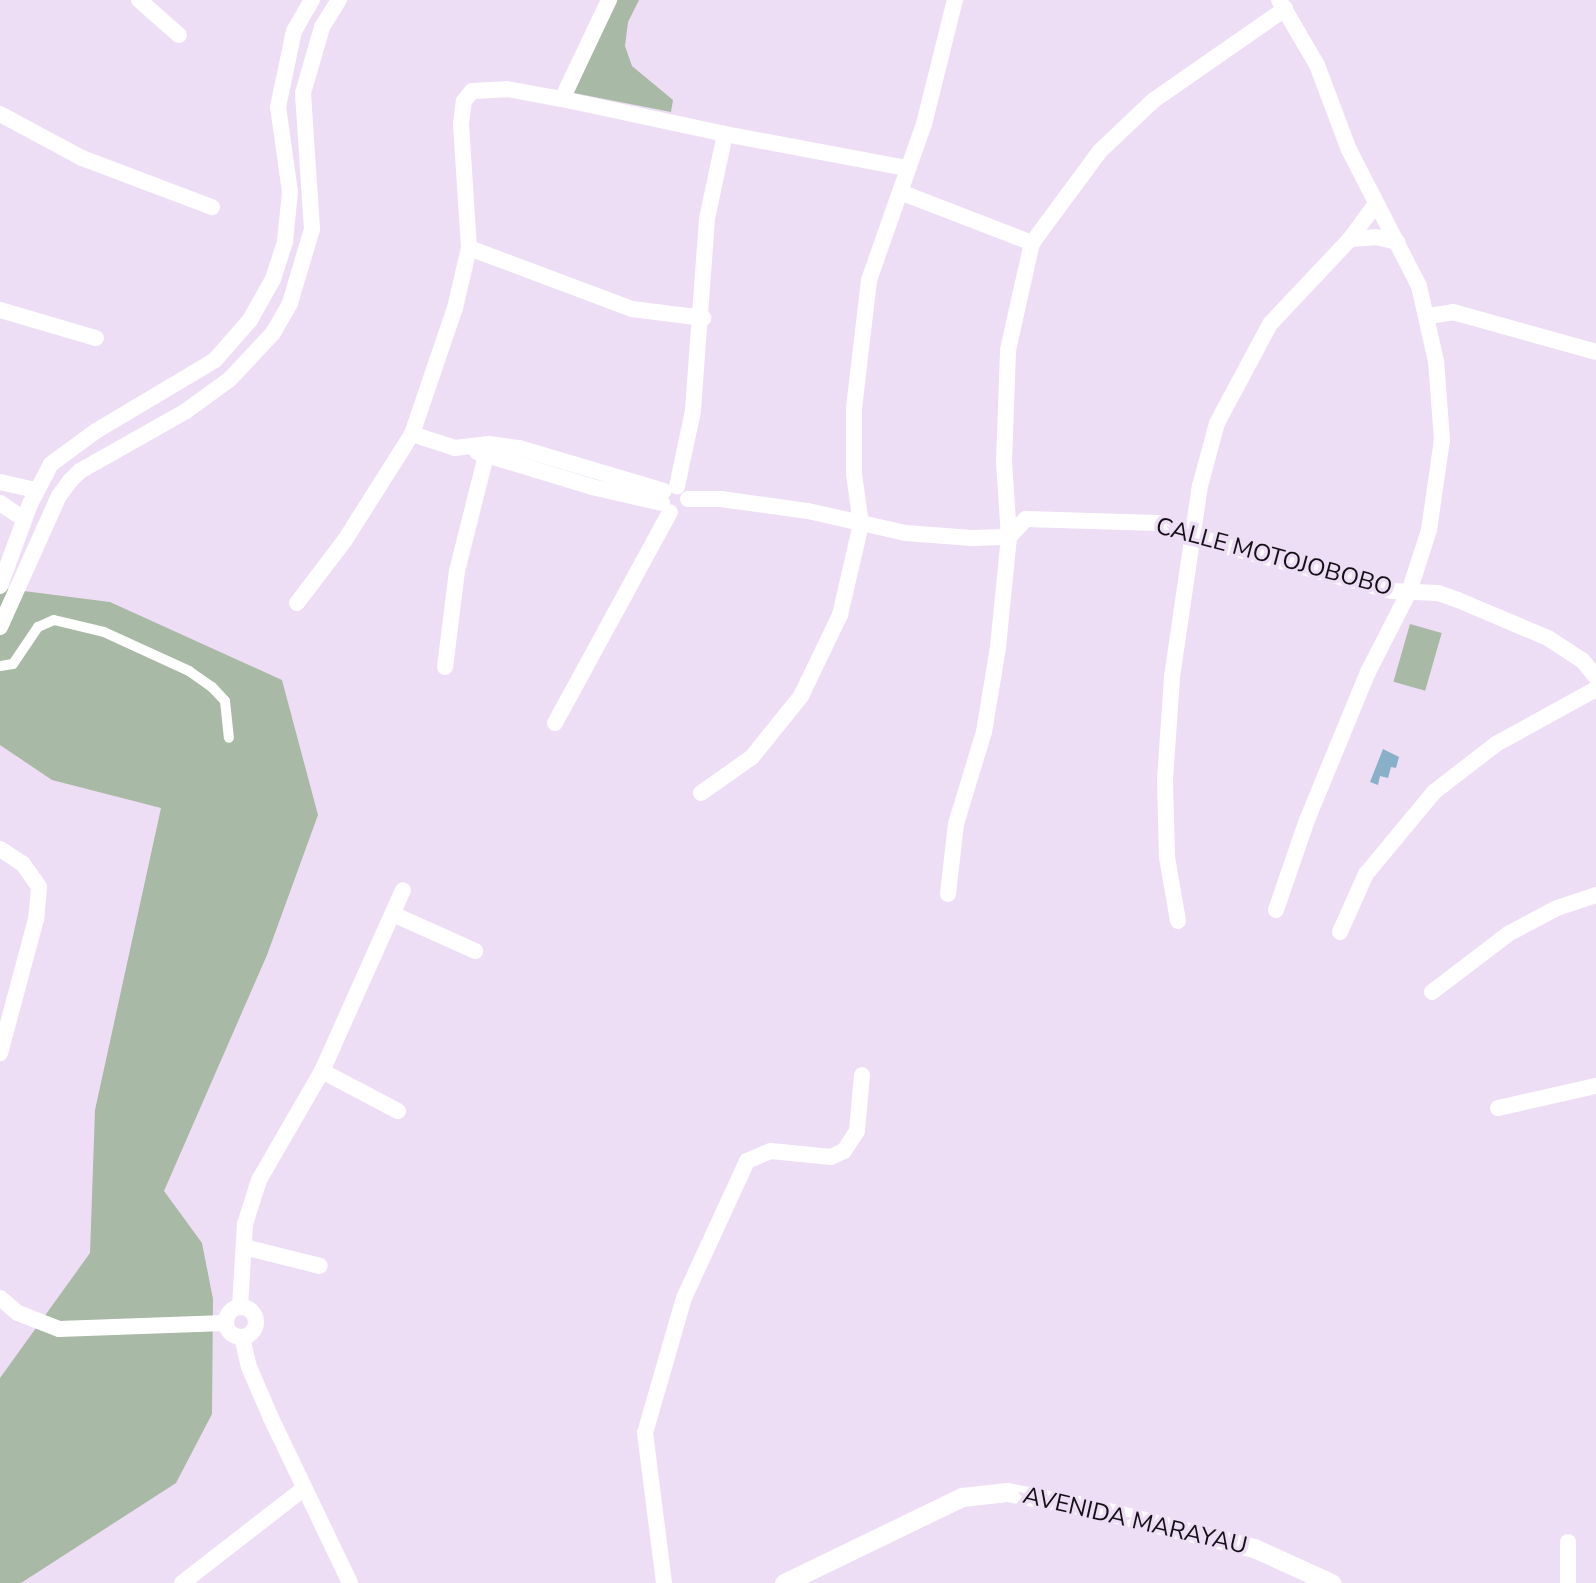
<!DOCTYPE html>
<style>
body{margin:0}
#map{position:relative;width:1596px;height:1583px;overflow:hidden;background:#eedef5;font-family:"Nunito Sans",sans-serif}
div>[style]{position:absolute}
.green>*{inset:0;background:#a8b9a5;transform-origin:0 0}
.water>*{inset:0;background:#88b0c8}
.pedestrian>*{height:10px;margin:-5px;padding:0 5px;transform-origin:5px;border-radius:5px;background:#fff}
.minor>*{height:16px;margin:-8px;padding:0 8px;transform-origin:8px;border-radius:8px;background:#fff}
.minor>.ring{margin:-8px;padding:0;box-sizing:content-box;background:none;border:16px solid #fff;border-radius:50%}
.tertiary>*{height:19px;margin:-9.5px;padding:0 9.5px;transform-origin:9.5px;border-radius:9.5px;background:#fff}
span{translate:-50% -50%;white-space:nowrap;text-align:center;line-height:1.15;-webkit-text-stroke:7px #eedef5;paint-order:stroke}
.street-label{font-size:24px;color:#140f17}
</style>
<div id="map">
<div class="green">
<div style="clip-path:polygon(616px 0,639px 0,628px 22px,625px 46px,632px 66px,673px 100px,671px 112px,574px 93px)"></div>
<div style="clip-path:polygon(0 588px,110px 602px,282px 680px,318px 815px,267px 955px,164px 1191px,202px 1243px,213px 1299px,212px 1414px,176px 1483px,21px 1583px,0 1583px,0 1378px,90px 1253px,95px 1110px,161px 808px,52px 780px,0 745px)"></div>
<div style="left:1410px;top:624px;width:33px;height:60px;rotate:16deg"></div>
</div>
<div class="water">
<div style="clip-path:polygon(1383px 749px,1399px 757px,1396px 768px,1391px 767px,1388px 778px,1380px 776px,1378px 785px,1370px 782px)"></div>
</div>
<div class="pedestrian">
<div style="left:0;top:666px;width:13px;rotate:-9deg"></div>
<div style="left:13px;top:664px;width:45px;rotate:-56deg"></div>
<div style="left:38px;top:627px;width:17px;rotate:-24deg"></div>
<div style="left:54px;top:620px;width:51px;rotate:13.5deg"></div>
<div style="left:104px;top:632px;width:94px;rotate:24.6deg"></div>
<div style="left:189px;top:671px;width:28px;rotate:35deg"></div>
<div style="left:212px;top:687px;width:19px;rotate:47deg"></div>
<div style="left:225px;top:701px;width:37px;rotate:84deg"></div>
</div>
<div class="minor">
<div style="left:139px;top:0;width:53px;rotate:41.2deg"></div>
<div style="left:562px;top:99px;width:110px;rotate:-64.6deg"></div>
<div style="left:0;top:114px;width:93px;rotate:28.2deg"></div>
<div style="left:82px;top:158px;width:139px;rotate:20.7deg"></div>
<div style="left:725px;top:134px;width:185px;rotate:10.6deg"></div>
<div style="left:900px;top:192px;width:142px;rotate:21.1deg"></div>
<div style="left:1350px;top:239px;width:26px;rotate:-4deg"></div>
<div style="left:1376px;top:237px;width:22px;rotate:13deg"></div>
<div style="left:469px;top:248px;width:174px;rotate:20.5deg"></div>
<div style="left:632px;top:309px;width:72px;rotate:7.2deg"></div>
<div style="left:0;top:310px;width:100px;rotate:16.3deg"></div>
<div style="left:1429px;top:316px;width:24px;rotate:-9deg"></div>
<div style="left:1453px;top:312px;width:148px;rotate:15.6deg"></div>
<div style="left:412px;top:434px;width:45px;rotate:18deg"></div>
<div style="left:455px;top:448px;width:34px;rotate:-7deg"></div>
<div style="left:489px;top:444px;width:30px;rotate:8deg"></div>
<div style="left:519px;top:448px;width:151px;rotate:16.5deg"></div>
<div style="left:477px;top:452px;width:120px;rotate:16.9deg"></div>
<div style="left:592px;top:487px;width:72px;rotate:12.9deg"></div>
<div style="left:0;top:482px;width:37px;rotate:13deg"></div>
<div style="left:688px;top:499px;width:33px"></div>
<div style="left:721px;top:499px;width:88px;rotate:7.9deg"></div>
<div style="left:808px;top:511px;width:100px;rotate:12.7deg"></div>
<div style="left:906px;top:533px;width:66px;rotate:4.3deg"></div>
<div style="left:972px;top:538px;width:37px;rotate:-2deg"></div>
<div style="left:1009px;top:537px;width:25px;rotate:-47deg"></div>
<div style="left:1026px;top:519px;width:132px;rotate:1.7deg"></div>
<div style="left:1158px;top:523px;width:74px;rotate:18.9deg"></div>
<div style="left:1228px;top:547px;width:170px;rotate:15deg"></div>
<div style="left:1392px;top:591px;width:46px;rotate:2.5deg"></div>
<div style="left:1438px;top:593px;width:21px;rotate:19deg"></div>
<div style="left:1458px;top:600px;width:98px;rotate:22.9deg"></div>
<div style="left:1548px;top:638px;width:42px;rotate:33.3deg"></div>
<div style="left:1583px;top:661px;width:21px;rotate:51deg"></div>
<div style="left:0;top:503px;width:29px;rotate:34deg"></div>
<div style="left:0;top:586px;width:87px;rotate:-69.9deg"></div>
<div style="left:30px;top:504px;width:45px;rotate:-62.3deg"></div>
<div style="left:51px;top:464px;width:56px;rotate:-36.3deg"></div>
<div style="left:96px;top:431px;width:139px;rotate:-30.8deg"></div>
<div style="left:215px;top:360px;width:53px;rotate:-48.8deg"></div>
<div style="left:250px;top:320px;width:47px;rotate:-60.7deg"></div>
<div style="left:273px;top:279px;width:40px;rotate:-72deg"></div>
<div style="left:285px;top:241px;width:49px;rotate:-84.2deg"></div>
<div style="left:290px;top:192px;width:86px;rotate:-98deg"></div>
<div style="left:278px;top:107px;width:78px;rotate:-78.1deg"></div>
<div style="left:294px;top:31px;width:36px;rotate:-60deg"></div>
<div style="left:297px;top:603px;width:79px;rotate:-52.7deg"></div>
<div style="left:345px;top:540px;width:125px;rotate:-57.7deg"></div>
<div style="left:412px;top:434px;width:133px;rotate:-71.2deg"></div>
<div style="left:455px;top:308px;width:62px;rotate:-76.9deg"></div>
<div style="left:469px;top:248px;width:124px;rotate:-93.7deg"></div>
<div style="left:461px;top:124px;width:23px;rotate:-83deg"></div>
<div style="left:464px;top:101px;width:13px;rotate:-51deg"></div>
<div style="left:472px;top:91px;width:35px;rotate:-3deg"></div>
<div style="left:507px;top:89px;width:56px;rotate:10.3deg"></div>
<div style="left:562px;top:99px;width:167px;rotate:12.1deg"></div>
<div style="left:725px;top:134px;width:87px;rotate:102deg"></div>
<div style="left:707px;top:219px;width:193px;rotate:94.2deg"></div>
<div style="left:693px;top:411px;width:77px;rotate:102deg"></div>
<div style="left:0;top:627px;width:144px;rotate:-65.8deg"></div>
<div style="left:59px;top:496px;width:19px;rotate:-54deg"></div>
<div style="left:70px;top:481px;width:14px;rotate:-45deg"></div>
<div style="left:80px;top:471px;width:122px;rotate:-29.5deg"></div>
<div style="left:186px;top:411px;width:54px;rotate:-36deg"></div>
<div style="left:230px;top:379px;width:63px;rotate:-46.9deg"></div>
<div style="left:273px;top:333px;width:34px;rotate:-60deg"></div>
<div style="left:290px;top:303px;width:77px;rotate:-73.4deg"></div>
<div style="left:312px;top:229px;width:136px;rotate:-93.8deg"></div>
<div style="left:303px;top:93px;width:69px;rotate:-73.9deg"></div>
<div style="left:322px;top:27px;width:32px;rotate:-58deg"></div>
<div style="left:445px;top:667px;width:97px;rotate:-82.9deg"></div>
<div style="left:457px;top:571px;width:131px;rotate:-75.9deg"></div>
<div style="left:555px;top:723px;width:240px;rotate:-61.4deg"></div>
<div style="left:701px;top:793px;width:62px;rotate:-35.2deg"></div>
<div style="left:752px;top:757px;width:78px;rotate:-51.2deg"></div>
<div style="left:801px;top:696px;width:90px;rotate:-64.3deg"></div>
<div style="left:840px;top:615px;width:93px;rotate:-77deg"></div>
<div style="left:861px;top:524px;width:50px;rotate:-98deg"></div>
<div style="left:854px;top:474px;width:66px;rotate:-90deg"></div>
<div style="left:854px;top:408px;width:129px;rotate:-83.3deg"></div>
<div style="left:869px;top:280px;width:165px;rotate:-70.6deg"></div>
<div style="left:924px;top:124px;width:128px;rotate:-76deg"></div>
<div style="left:0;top:849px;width:27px;rotate:33deg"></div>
<div style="left:23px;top:864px;width:28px;rotate:55deg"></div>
<div style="left:39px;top:887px;width:32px;rotate:95deg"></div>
<div style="left:36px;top:919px;width:139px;rotate:105deg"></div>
<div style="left:948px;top:894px;width:70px;rotate:-83.5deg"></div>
<div style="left:956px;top:824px;width:96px;rotate:-73.1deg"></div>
<div style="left:984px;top:732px;width:86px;rotate:-80.6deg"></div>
<div style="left:998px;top:647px;width:111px;rotate:-84.3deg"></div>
<div style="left:1009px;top:537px;width:76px;rotate:-93.8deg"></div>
<div style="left:1004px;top:461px;width:111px;rotate:-87.9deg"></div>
<div style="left:1008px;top:350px;width:110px;rotate:-77.4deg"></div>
<div style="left:1032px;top:243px;width:114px;rotate:-53.5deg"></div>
<div style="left:1100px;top:151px;width:74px;rotate:-43.4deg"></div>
<div style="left:1154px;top:100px;width:160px;rotate:-34.8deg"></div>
<div style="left:1276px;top:910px;width:95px;rotate:-71deg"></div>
<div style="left:1307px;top:820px;width:160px;rotate:-67.6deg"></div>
<div style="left:1368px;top:672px;width:90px;rotate:-62.9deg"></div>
<div style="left:1409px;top:592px;width:65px;rotate:-72.1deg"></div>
<div style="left:1429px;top:530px;width:91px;rotate:-81.8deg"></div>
<div style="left:1442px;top:440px;width:79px;rotate:-94.3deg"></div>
<div style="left:1436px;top:361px;width:77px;rotate:-102.8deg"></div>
<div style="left:1419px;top:286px;width:153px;rotate:-117.2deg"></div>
<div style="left:1349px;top:150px;width:91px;rotate:-110.6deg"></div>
<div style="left:1317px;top:65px;width:75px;rotate:-120.3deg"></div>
<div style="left:395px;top:915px;width:88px;rotate:24.2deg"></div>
<div style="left:1178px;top:921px;width:65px;rotate:-99.8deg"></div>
<div style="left:1167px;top:857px;width:77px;rotate:-91.5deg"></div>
<div style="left:1165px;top:780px;width:103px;rotate:-86.1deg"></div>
<div style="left:1172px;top:677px;width:193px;rotate:-81.7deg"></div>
<div style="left:1200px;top:486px;width:65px;rotate:-74.9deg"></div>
<div style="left:1217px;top:423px;width:112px;rotate:-61.8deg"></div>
<div style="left:1270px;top:324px;width:117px;rotate:-46.7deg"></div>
<div style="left:1350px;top:239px;width:42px;rotate:-53.7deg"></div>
<div style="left:1340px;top:932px;width:64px;rotate:-65.9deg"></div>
<div style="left:1366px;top:874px;width:107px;rotate:-50.3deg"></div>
<div style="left:1434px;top:792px;width:78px;rotate:-37.7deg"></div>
<div style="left:1496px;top:744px;width:114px;rotate:-28.8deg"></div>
<div style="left:1432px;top:992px;width:96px;rotate:-37.3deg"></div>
<div style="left:1508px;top:934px;width:55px;rotate:-28deg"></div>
<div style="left:1557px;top:908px;width:41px;rotate:-18.4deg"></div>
<div style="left:322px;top:1071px;width:86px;rotate:27.8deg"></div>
<div style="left:1498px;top:1108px;width:100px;rotate:-12.7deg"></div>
<div style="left:244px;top:1247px;width:78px;rotate:14deg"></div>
<div style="left:0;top:1298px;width:23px;rotate:40deg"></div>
<div style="left:18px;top:1313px;width:44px;rotate:21.3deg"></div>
<div style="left:59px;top:1329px;width:166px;rotate:-2.1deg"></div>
<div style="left:240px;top:1306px;width:82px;rotate:-86.5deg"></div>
<div style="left:245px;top:1224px;width:46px;rotate:-72.3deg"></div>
<div style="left:259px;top:1180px;width:126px;rotate:-60deg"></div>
<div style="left:322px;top:1071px;width:198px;rotate:-65.9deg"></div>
<div class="ring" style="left:226px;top:1307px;width:14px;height:14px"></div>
<div style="left:242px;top:1337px;width:31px;rotate:77deg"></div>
<div style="left:249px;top:1367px;width:56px;rotate:66.7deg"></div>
<div style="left:271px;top:1418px;width:183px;rotate:64.4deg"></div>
<div style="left:182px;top:1583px;width:153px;rotate:-37.8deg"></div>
<div style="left:664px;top:1583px;width:151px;rotate:-97.2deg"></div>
<div style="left:645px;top:1433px;width:141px;rotate:-73.9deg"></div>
<div style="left:684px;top:1298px;width:151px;rotate:-65.3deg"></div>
<div style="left:747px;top:1161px;width:26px;rotate:-23deg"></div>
<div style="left:771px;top:1151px;width:60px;rotate:5.7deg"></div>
<div style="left:831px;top:1157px;width:14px;rotate:-25deg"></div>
<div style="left:844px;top:1151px;width:24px;rotate:-57deg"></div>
<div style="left:857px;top:1131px;width:56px;rotate:-84.9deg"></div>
<div style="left:1568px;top:1583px;width:41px;rotate:-90deg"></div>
</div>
<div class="tertiary">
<div style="left:784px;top:1583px;width:198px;rotate:-25.8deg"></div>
<div style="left:962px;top:1497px;width:45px;rotate:-6.3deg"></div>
<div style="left:1007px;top:1492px;width:82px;rotate:10.5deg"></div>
<div style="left:1088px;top:1507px;width:171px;rotate:13.9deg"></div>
<div style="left:1254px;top:1548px;width:85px;rotate:24.4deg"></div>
</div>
<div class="street-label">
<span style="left:1274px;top:557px;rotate:15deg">CALLE MOTOJOBOBO</span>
<span style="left:1135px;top:1521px;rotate:13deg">AVENIDA MARAYAU</span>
</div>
</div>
